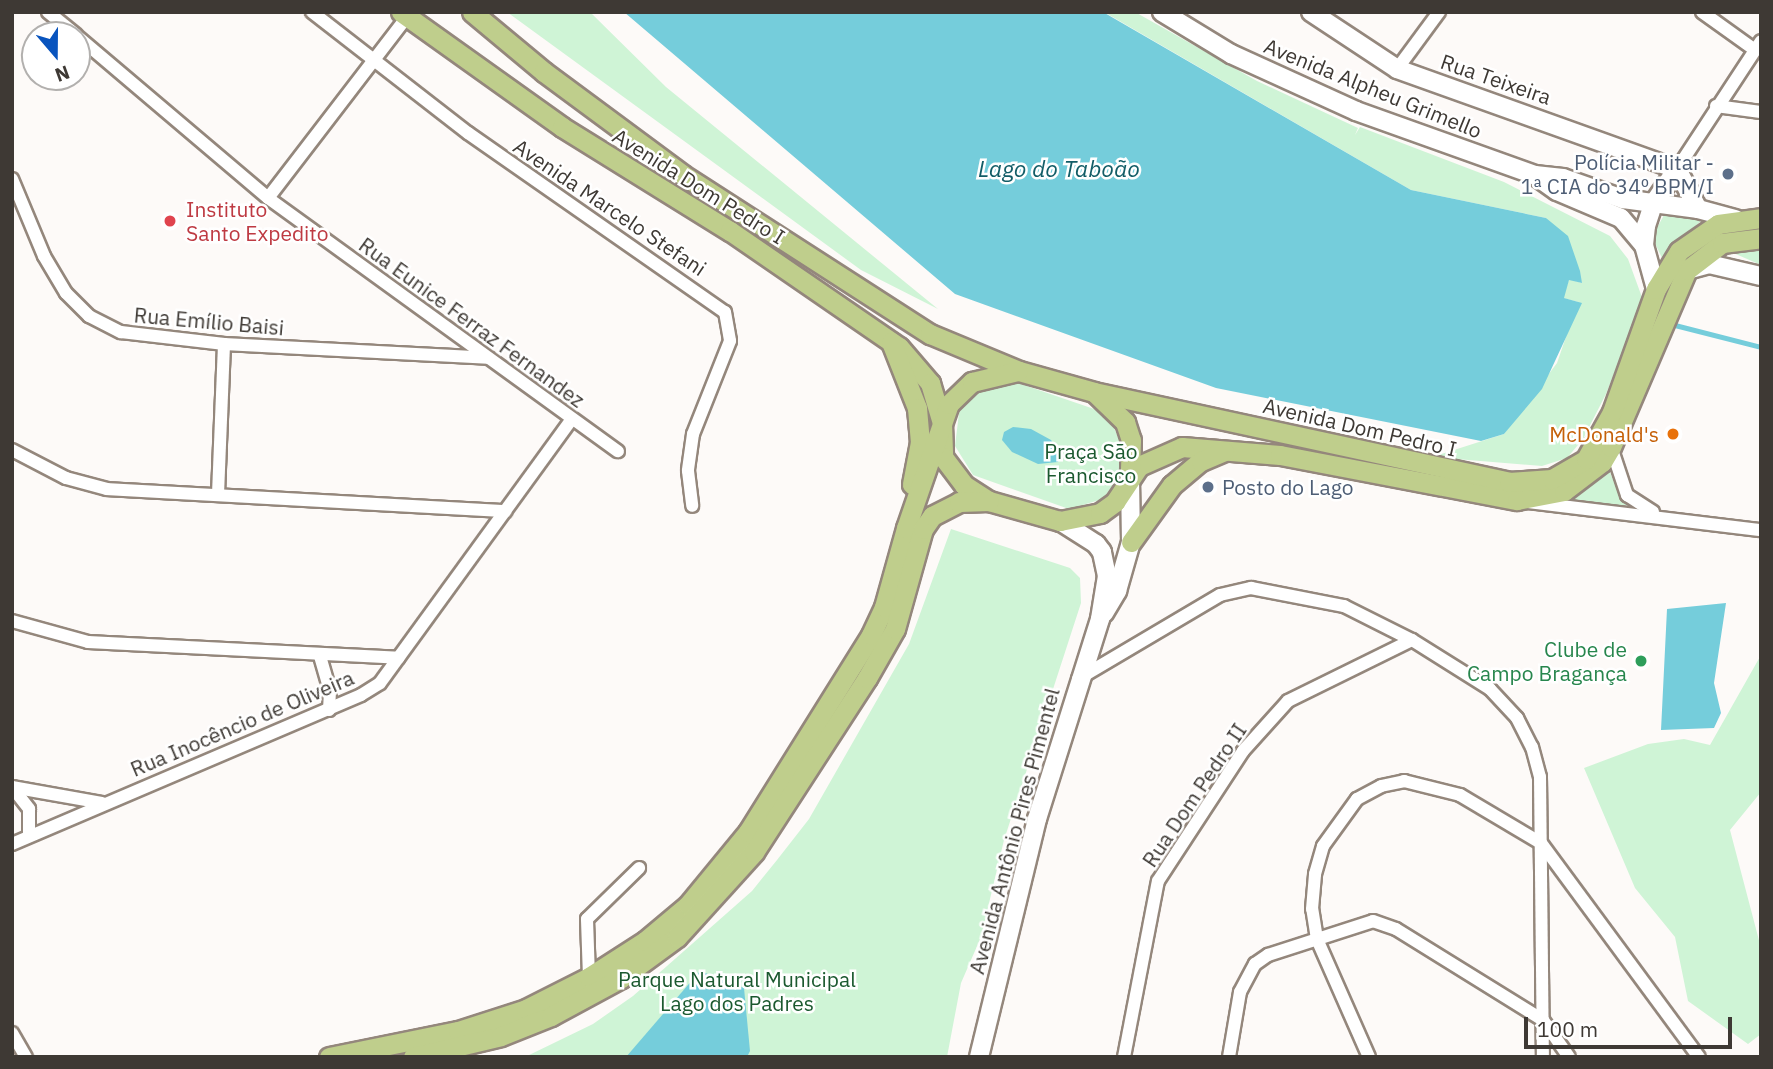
<!DOCTYPE html>
<meta charset="utf-8">
<style>
body{margin:0}
#map{position:relative;width:1773px;height:1069px;overflow:hidden;background:#fdfaf8;font-family:"IBM Plex Sans",sans-serif}
div>[style]{position:absolute}
.green>*{inset:0;background:#cff4d6}
.water>*{inset:0;background:#75cddb}
.stream>*{height:4.5px;margin:-2.25px;padding:0 2.25px;transform-origin:2.25px;border-radius:2.25px;background:#75cddb}
.roads{filter:drop-shadow(2px 0 #94877c) drop-shadow(-2px 0 #94877c) drop-shadow(0 2px #94877c) drop-shadow(0 -2px #94877c)}
.street>*{height:12px;margin:-6px;padding:0 6px;transform-origin:6px;border-radius:6px;background:#fff}
.secondary>*{height:18px;margin:-9px;padding:0 9px;transform-origin:9px;border-radius:9px;background:#fff}
.primary>*{height:19px;margin:-9.5px;padding:0 9.5px;transform-origin:9.5px;border-radius:9.5px;background:#bfce8c}
.dots>*{width:19px;height:19px;translate:-50% -50%;box-sizing:border-box;border:4px solid #fff;border-radius:50%}
span{translate:-50% -50%;white-space:nowrap;text-align:center;line-height:1.15;-webkit-text-stroke:5px #fff;paint-order:stroke}
.street-label{font-size:21px;color:#3e3934}
.service-label{font-size:21px;color:#4e5e75}
.right{translate:-100% -50%;text-align:right}
.left{translate:0 -50%;text-align:left}
.health-label{font-size:21px;color:#be3a42}
.food-label{font-size:21px;color:#c56008}
.park-label{font-size:21px;color:#1b592f}
.leisure-label{font-size:21px;color:#27864d}
.water-label{font-size:23px;color:#125d67;font-style:italic}
.frame{position:absolute;inset:0;border:14px solid #3e3934;pointer-events:none}
.north{position:absolute;left:21px;top:21px;width:70px;height:70px;box-sizing:border-box;background:#fff;border:2px solid #b2b0ae;border-radius:50%;rotate:160deg;font-size:19px;font-weight:700;line-height:28px;text-align:center;color:#3e3934}
.north::after{content:'';display:block;margin:auto;width:24px;height:32px;background:#0954be;clip-path:polygon(50% 0,100% 100%,50% 72%,0 100%)}
.scale{position:absolute;left:1524px;top:1017px;width:208px;height:32px;box-sizing:border-box;border:4px solid #3e3934;border-top:0;padding-left:9px;font-size:21px;line-height:24px;white-space:nowrap;color:#3e3934;-webkit-text-stroke:5px #fff;paint-order:stroke}
</style>
<div id="map">
<div class="green">
<div style="clip-path:polygon(507px 12px,590px 12px,666px 87px,938px 309px,861px 270px)"></div>
<div style="clip-path:polygon(1104px 12px,1135px 12px,1257px 81px,1358px 128px,1355px 135px,1360px 127px,1504px 182px,1610px 236px,1628px 259px,1643px 300px,1606px 394px,1583px 439px,1567px 458px,1542px 466px,1432px 457px,1504px 434px,1557px 363px,1578px 302px,1563px 298px,1569px 279px,1582px 283px,1546px 218px,1411px 190px)"></div>
<div style="clip-path:polygon(1672px 214px,1703px 219px,1662px 258px,1652px 237px,1664px 215px)"></div>
<div style="clip-path:polygon(1761px 245px,1761px 265px,1731px 252px,1732px 249px)"></div>
<div style="clip-path:polygon(998px 382px,1015px 382px,1097px 410px,1111px 421px,1125px 453px,1123px 470px,1103px 499px,1069px 509px,973px 475px,955px 446px,959px 413px,968px 398px)"></div>
<div style="clip-path:polygon(1606px 463px,1617px 489px,1632px 506px,1561px 501px)"></div>
<div style="clip-path:polygon(951px 529px,1070px 568px,1080px 578px,1081px 603px,1004px 840px,981px 937px,961px 983px,947px 1057px,525px 1057px,593px 1024px,633px 996px,752px 891px,777px 860px,809px 819px,909px 644px)"></div>
<div style="clip-path:polygon(1761px 655px,1761px 792px,1730px 830px,1761px 948px,1761px 1034px,1748px 1044px,1688px 1001px,1675px 937px,1635px 888px,1584px 768px,1648px 744px,1684px 739px,1710px 745px)"></div>
</div>
<div class="water">
<div style="clip-path:polygon(624px 12px,1103px 12px,1411px 190px,1546px 218px,1568px 236px,1580px 271px,1582px 283px,1569px 280px,1564px 298px,1582px 303px,1542px 389px,1504px 434px,1481px 441px,1216px 388px,955px 294px)"></div>
<div style="clip-path:polygon(1013px 427px,1031px 429px,1051px 440px,1061px 454px,1058px 462px,1038px 464px,1012px 452px,1002px 440px,1004px 432px)"></div>
<div style="clip-path:polygon(1726px 603px,1714px 683px,1721px 713px,1714px 728px,1661px 730px,1667px 609px)"></div>
<div style="clip-path:polygon(700px 971px,744px 988px,750px 1051px,747px 1057px,626px 1057px)"></div>
</div>
<div class="stream">
<div style="left:1675px;top:325px;width:89px;rotate:14.3deg"></div>
</div>
<div class="roads">
<div class="street">
<div style="left:48px;top:12px;width:36px;rotate:39deg"></div>
<div style="left:312px;top:12px;width:197px;rotate:37.8deg"></div>
<div style="left:468px;top:133px;width:313px;rotate:34.9deg"></div>
<div style="left:725px;top:312px;width:29px;rotate:80deg"></div>
<div style="left:730px;top:341px;width:100px;rotate:111.7deg"></div>
<div style="left:693px;top:434px;width:37px;rotate:98deg"></div>
<div style="left:688px;top:471px;width:35px;rotate:83deg"></div>
<div style="left:1702px;top:12px;width:65px;rotate:35.6deg"></div>
<div style="left:77px;top:36px;width:250px;rotate:40.3deg"></div>
<div style="left:268px;top:198px;width:432px;rotate:35.9deg"></div>
<div style="left:1397px;top:69px;width:71px;rotate:-53.6deg"></div>
<div style="left:1716px;top:106px;width:45px;rotate:7.6deg"></div>
<div style="left:1677px;top:169px;width:153px;rotate:-56.7deg"></div>
<div style="left:12px;top:179px;width:83px;rotate:67.4deg"></div>
<div style="left:44px;top:256px;width:43px;rotate:59.3deg"></div>
<div style="left:66px;top:293px;width:33px;rotate:45deg"></div>
<div style="left:89px;top:316px;width:36px;rotate:27deg"></div>
<div style="left:121px;top:332px;width:104px;rotate:6.6deg"></div>
<div style="left:224px;top:344px;width:264px;rotate:3deg"></div>
<div style="left:268px;top:198px;width:228px;rotate:-52.5deg"></div>
<div style="left:1611px;top:447px;width:51px;rotate:71.6deg"></div>
<div style="left:1627px;top:495px;width:31px;rotate:33deg"></div>
<div style="left:12px;top:450px;width:61px;rotate:27.4deg"></div>
<div style="left:66px;top:478px;width:42px;rotate:15deg"></div>
<div style="left:107px;top:489px;width:399px;rotate:3.2deg"></div>
<div style="left:218px;top:494px;width:150px;rotate:-87.7deg"></div>
<div style="left:1528px;top:502px;width:235px;rotate:6.9deg"></div>
<div style="left:12px;top:621px;width:79px;rotate:15.4deg"></div>
<div style="left:88px;top:642px;width:311px;rotate:2.9deg"></div>
<div style="left:320px;top:656px;width:36px;rotate:74deg"></div>
<div style="left:330px;top:691px;width:19px;rotate:93deg"></div>
<div style="left:1078px;top:679px;width:165px;rotate:-30.6deg"></div>
<div style="left:1220px;top:595px;width:32px;rotate:-13deg"></div>
<div style="left:1251px;top:588px;width:95px;rotate:11deg"></div>
<div style="left:1344px;top:606px;width:76px;rotate:26.6deg"></div>
<div style="left:1412px;top:640px;width:92px;rotate:32.1deg"></div>
<div style="left:1490px;top:689px;width:40px;rotate:47deg"></div>
<div style="left:1517px;top:718px;width:33px;rotate:63deg"></div>
<div style="left:1532px;top:747px;width:31px;rotate:75deg"></div>
<div style="left:1540px;top:777px;width:280px;rotate:89.4deg"></div>
<div style="left:12px;top:787px;width:91px;rotate:10.1deg"></div>
<div style="left:12px;top:787px;width:28px;rotate:52deg"></div>
<div style="left:29px;top:809px;width:27px;rotate:90deg"></div>
<div style="left:12px;top:844px;width:379px;rotate:-23.1deg"></div>
<div style="left:361px;top:695px;width:22px;rotate:-32deg"></div>
<div style="left:380px;top:683px;width:326px;rotate:-54deg"></div>
<div style="left:589px;top:977px;width:58px;rotate:-92deg"></div>
<div style="left:587px;top:919px;width:73px;rotate:-44.4deg"></div>
<div style="left:12px;top:1033px;width:28px;rotate:60deg"></div>
<div style="left:1124px;top:1057px;width:179px;rotate:-79.1deg"></div>
<div style="left:1158px;top:881px;width:155px;rotate:-56.8deg"></div>
<div style="left:1243px;top:751px;width:67px;rotate:-48deg"></div>
<div style="left:1288px;top:701px;width:138px;rotate:-26.2deg"></div>
<div style="left:1229px;top:1057px;width:66px;rotate:-80.4deg"></div>
<div style="left:1240px;top:992px;width:32px;rotate:-62deg"></div>
<div style="left:1255px;top:964px;width:16px;rotate:-35deg"></div>
<div style="left:1268px;top:955px;width:110px;rotate:-17.9deg"></div>
<div style="left:1373px;top:921px;width:24px;rotate:19deg"></div>
<div style="left:1396px;top:929px;width:173px;rotate:31.8deg"></div>
<div style="left:1543px;top:1020px;width:45px;rotate:54.9deg"></div>
<div style="left:1369px;top:1057px;width:129px;rotate:-113.8deg"></div>
<div style="left:1317px;top:939px;width:30px;rotate:-99deg"></div>
<div style="left:1312px;top:909px;width:35px;rotate:-85deg"></div>
<div style="left:1315px;top:874px;width:29px;rotate:-74deg"></div>
<div style="left:1323px;top:846px;width:58px;rotate:-54.1deg"></div>
<div style="left:1357px;top:799px;width:27px;rotate:-28deg"></div>
<div style="left:1381px;top:786px;width:24px;rotate:-12deg"></div>
<div style="left:1404px;top:781px;width:58px;rotate:14deg"></div>
<div style="left:1460px;top:795px;width:94px;rotate:30.7deg"></div>
<div style="left:1541px;top:843px;width:266px;rotate:53.6deg"></div>
</div>
<div class="secondary">
<div style="left:1162px;top:12px;width:81px;rotate:31.3deg"></div>
<div style="left:1231px;top:54px;width:137px;rotate:24.5deg"></div>
<div style="left:1356px;top:111px;width:190px;rotate:19.7deg"></div>
<div style="left:1535px;top:175px;width:28px;rotate:6deg"></div>
<div style="left:1563px;top:178px;width:64px;rotate:19.3deg"></div>
<div style="left:1623px;top:199px;width:76px;rotate:7.6deg"></div>
<div style="left:1311px;top:12px;width:103px;rotate:33.5deg"></div>
<div style="left:1397px;top:69px;width:297px;rotate:19.7deg"></div>
<div style="left:1677px;top:169px;width:45px;rotate:62.3deg"></div>
<div style="left:1698px;top:209px;width:39px;rotate:15deg"></div>
<div style="left:1537px;top:177px;width:24px;rotate:35deg"></div>
<div style="left:1557px;top:191px;width:69px;rotate:22.9deg"></div>
<div style="left:1621px;top:218px;width:35px;rotate:50deg"></div>
<div style="left:1687px;top:270px;width:23px;rotate:-15deg"></div>
<div style="left:1709px;top:264px;width:53px;rotate:13deg"></div>
<div style="left:1656px;top:289px;width:46px;rotate:-105.3deg"></div>
<div style="left:1644px;top:245px;width:19px;rotate:-84deg"></div>
<div style="left:1646px;top:226px;width:23px;rotate:-72deg"></div>
<div style="left:1653px;top:204px;width:42px;rotate:-55.6deg"></div>
<div style="left:1104px;top:613px;width:26px;rotate:-59deg"></div>
<div style="left:1117px;top:591px;width:51px;rotate:-74.1deg"></div>
<div style="left:1131px;top:542px;width:66px;rotate:-90.9deg"></div>
<div style="left:979px;top:1057px;width:245px;rotate:-76.3deg"></div>
<div style="left:1037px;top:819px;width:210px;rotate:-72.5deg"></div>
<div style="left:1100px;top:619px;width:44px;rotate:-80.8deg"></div>
<div style="left:1107px;top:576px;width:25px;rotate:-102deg"></div>
<div style="left:1102px;top:552px;width:10px;rotate:-127deg"></div>
<div style="left:1096px;top:544px;width:43px;rotate:-147.4deg"></div>
</div>
<div class="primary">
<div style="left:401px;top:12px;width:198px;rotate:35.5deg"></div>
<div style="left:562px;top:127px;width:198px;rotate:31.8deg"></div>
<div style="left:730px;top:231px;width:205px;rotate:34.5deg"></div>
<div style="left:899px;top:347px;width:48px;rotate:49.3deg"></div>
<div style="left:930px;top:383px;width:42px;rotate:73.3deg"></div>
<div style="left:942px;top:423px;width:34px;rotate:88deg"></div>
<div style="left:943px;top:457px;width:35px;rotate:53deg"></div>
<div style="left:964px;top:485px;width:30px;rotate:33deg"></div>
<div style="left:989px;top:501px;width:74px;rotate:15.7deg"></div>
<div style="left:1060px;top:521px;width:41px;rotate:-11.3deg"></div>
<div style="left:1100px;top:513px;width:19px;rotate:-36deg"></div>
<div style="left:1115px;top:502px;width:43px;rotate:-56.3deg"></div>
<div style="left:1139px;top:466px;width:47px;rotate:-23.8deg"></div>
<div style="left:1182px;top:447px;width:98px;rotate:4.7deg"></div>
<div style="left:1280px;top:455px;width:241px;rotate:10.8deg"></div>
<div style="left:1517px;top:500px;width:48px;rotate:-10.8deg"></div>
<div style="left:1564px;top:491px;width:48px;rotate:-37.3deg"></div>
<div style="left:1602px;top:462px;width:17px;rotate:-59deg"></div>
<div style="left:1611px;top:447px;width:193px;rotate:-66.8deg"></div>
<div style="left:1687px;top:270px;width:44px;rotate:-37.6deg"></div>
<div style="left:1722px;top:243px;width:39px;rotate:-7deg"></div>
<div style="left:472px;top:12px;width:94px;rotate:39.8deg"></div>
<div style="left:544px;top:72px;width:173px;rotate:36.5deg"></div>
<div style="left:683px;top:175px;width:294px;rotate:32.8deg"></div>
<div style="left:930px;top:334px;width:96px;rotate:22.6deg"></div>
<div style="left:1019px;top:371px;width:78px;rotate:15.6deg"></div>
<div style="left:1094px;top:392px;width:425px;rotate:12.2deg"></div>
<div style="left:1509px;top:482px;width:43px;rotate:-4deg"></div>
<div style="left:1552px;top:479px;width:39px;rotate:-30deg"></div>
<div style="left:1586px;top:459px;width:54px;rotate:-61deg"></div>
<div style="left:1612px;top:412px;width:131px;rotate:-70.3deg"></div>
<div style="left:1656px;top:289px;width:44px;rotate:-58.8deg"></div>
<div style="left:1679px;top:251px;width:47px;rotate:-34.7deg"></div>
<div style="left:1718px;top:224px;width:43px;rotate:-7.9deg"></div>
<div style="left:891px;top:342px;width:71px;rotate:68.5deg"></div>
<div style="left:917px;top:408px;width:34px;rotate:85deg"></div>
<div style="left:920px;top:442px;width:43px;rotate:100.8deg"></div>
<div style="left:1095px;top:393px;width:42px;rotate:44deg"></div>
<div style="left:1125px;top:422px;width:19px;rotate:72deg"></div>
<div style="left:1131px;top:440px;width:36px;rotate:92deg"></div>
<div style="left:1131px;top:542px;width:70px;rotate:-54.3deg"></div>
<div style="left:1172px;top:485px;width:38px;rotate:-40deg"></div>
<div style="left:1201px;top:461px;width:25px;rotate:-23deg"></div>
<div style="left:329px;top:1057px;width:132px;rotate:-11.4deg"></div>
<div style="left:458px;top:1031px;width:71px;rotate:-17.9deg"></div>
<div style="left:526px;top:1009px;width:71px;rotate:-26.9deg"></div>
<div style="left:589px;top:977px;width:67px;rotate:-32.7deg"></div>
<div style="left:645px;top:941px;width:56px;rotate:-39.9deg"></div>
<div style="left:688px;top:905px;width:94px;rotate:-50.6deg"></div>
<div style="left:748px;top:832px;width:232px;rotate:-58deg"></div>
<div style="left:871px;top:635px;width:31px;rotate:-65deg"></div>
<div style="left:884px;top:607px;width:82px;rotate:-74.4deg"></div>
<div style="left:906px;top:528px;width:131px;rotate:-70.9deg"></div>
<div style="left:949px;top:404px;width:32px;rotate:-44deg"></div>
<div style="left:972px;top:382px;width:47px;rotate:-13.4deg"></div>
<div style="left:413px;top:1057px;width:90px;rotate:-13.4deg"></div>
<div style="left:501px;top:1036px;width:54px;rotate:-21.8deg"></div>
<div style="left:551px;top:1016px;width:80px;rotate:-28.5deg"></div>
<div style="left:621px;top:978px;width:69px;rotate:-36.2deg"></div>
<div style="left:677px;top:937px;width:115px;rotate:-47.8deg"></div>
<div style="left:754px;top:852px;width:207px;rotate:-57deg"></div>
<div style="left:867px;top:678px;width:56px;rotate:-60.3deg"></div>
<div style="left:895px;top:629px;width:104px;rotate:-74.4deg"></div>
<div style="left:923px;top:529px;width:16px;rotate:-55deg"></div>
<div style="left:932px;top:516px;width:30px;rotate:-27deg"></div>
<div style="left:959px;top:502px;width:30px;rotate:-2deg"></div>
</div>
</div>
<div class="dots">
<div style="left:1728px;top:174px;background:#5c6f8a"></div>
<div style="left:170px;top:221px;background:#e0444e"></div>
<div style="left:1673px;top:434px;background:#e8710a"></div>
<div style="left:1208px;top:487px;background:#5c6f8a"></div>
<div style="left:1641px;top:661px;background:#2e9e5b"></div>
</div>
<div class="street-label">
<span style="left:1496px;top:79px;rotate:19deg">Rua Teixeira</span>
<span style="left:1373px;top:88px;rotate:22deg">Avenida Alpheu Grimello</span>
<span style="left:699px;top:186px;rotate:32deg">Avenida Dom Pedro I</span>
<span style="left:610px;top:207px;rotate:34deg">Avenida Marcelo Stefani</span>
<span style="left:209px;top:321px;rotate:5deg">Rua Emílio Baisi</span>
<span style="left:472px;top:322px;rotate:36deg">Rua Eunice Ferraz Fernandez</span>
<span style="left:1360px;top:427px;rotate:13deg">Avenida Dom Pedro I</span>
<span style="left:242px;top:723px;rotate:-23deg">Rua Inocêncio de Oliveira</span>
<span style="left:1194px;top:795px;rotate:-56deg">Rua Dom Pedro II</span>
<span style="left:1014px;top:831px;rotate:-75deg">Avenida Antônio Pires Pimentel</span>
</div>
<div class="service-label">
<span class="right" style="left:1714px;top:174px">Polícia Militar -<br>1ª CIA do 34º BPM/I</span>
<span class="left" style="left:1222px;top:487px">Posto do Lago</span>
</div>
<div class="health-label">
<span class="left" style="left:186px;top:221px">Instituto<br>Santo Expedito</span>
</div>
<div class="food-label">
<span class="right" style="left:1659px;top:434px">McDonald's</span>
</div>
<div class="park-label">
<span style="left:1091px;top:463px">Praça São<br>Francisco</span>
<span style="left:737px;top:991px">Parque Natural Municipal<br>Lago dos Padres</span>
</div>
<div class="leisure-label">
<span class="right" style="left:1627px;top:661px">Clube de<br>Campo Bragança</span>
</div>
<div class="water-label">
<span style="left:1059px;top:168px">Lago do Taboão</span>
</div>
<div class="frame"></div>
<div class="north">N</div>
<div class="scale">100 m</div>
</div>
